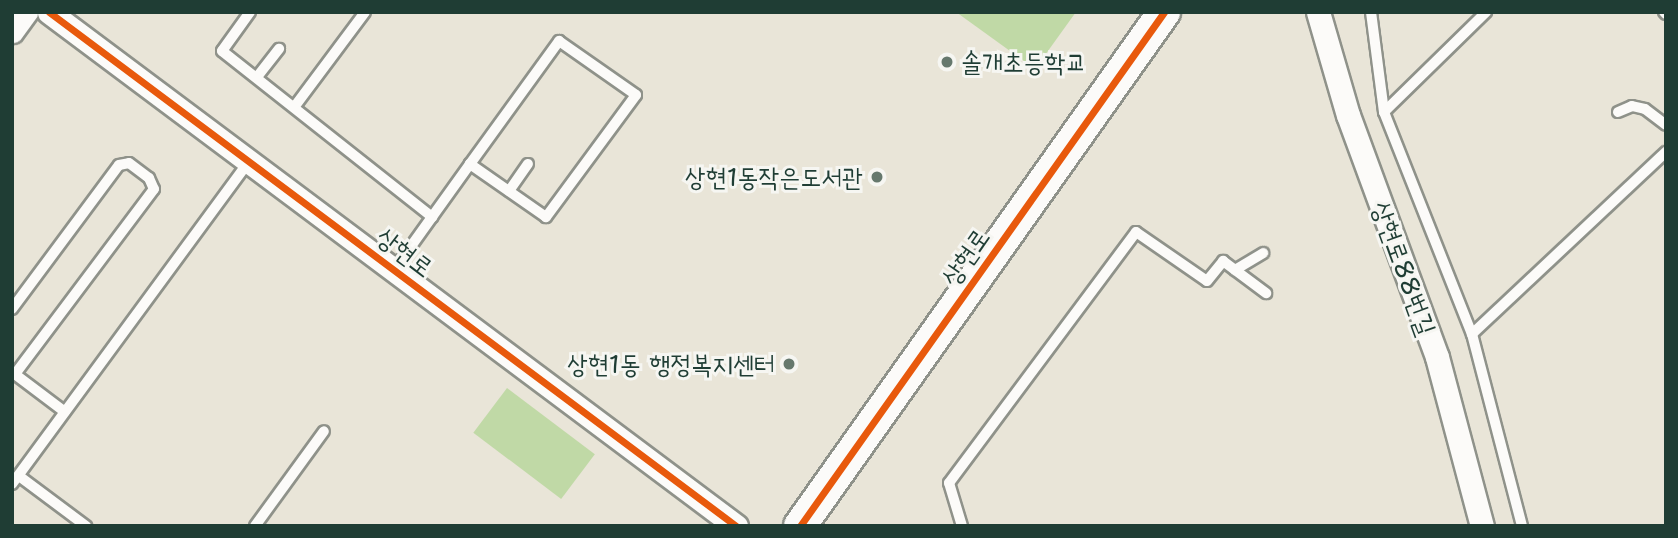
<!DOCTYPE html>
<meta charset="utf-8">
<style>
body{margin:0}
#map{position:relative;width:1678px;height:538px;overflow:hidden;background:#e9e5d8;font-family:"Shantell Sans","Poor Story",sans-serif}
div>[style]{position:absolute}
.green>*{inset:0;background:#c0d9a6;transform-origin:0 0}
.roads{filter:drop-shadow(2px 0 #8f928a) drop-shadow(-2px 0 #8f928a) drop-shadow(0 2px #8f928a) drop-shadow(0 -2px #8f928a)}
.lane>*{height:10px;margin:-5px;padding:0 5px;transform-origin:5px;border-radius:5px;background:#fcfbf9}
.street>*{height:23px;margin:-11.5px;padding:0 11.5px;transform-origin:11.5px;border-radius:11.5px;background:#fcfbf9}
.secondary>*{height:32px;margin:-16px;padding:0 16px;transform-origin:16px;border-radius:16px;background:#fcfbf9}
.cycleway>*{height:7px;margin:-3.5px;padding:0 3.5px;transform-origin:3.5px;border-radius:3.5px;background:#e8590c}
.dots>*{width:19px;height:19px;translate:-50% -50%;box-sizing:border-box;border:4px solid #f6f6f2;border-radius:50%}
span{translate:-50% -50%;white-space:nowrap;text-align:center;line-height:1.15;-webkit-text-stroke:6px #f6f6f2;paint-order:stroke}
.poi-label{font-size:26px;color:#1f3d34}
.left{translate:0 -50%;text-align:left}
.right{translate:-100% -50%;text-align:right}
.street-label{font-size:26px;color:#1f3d34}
.frame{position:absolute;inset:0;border:14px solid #1f3d34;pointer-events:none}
</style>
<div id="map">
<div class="green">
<div style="clip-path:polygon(956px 12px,1076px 12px,1035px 69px)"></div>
<div style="left:507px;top:388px;width:110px;height:56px;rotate:37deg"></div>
</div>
<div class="roads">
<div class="lane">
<div style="left:250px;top:12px;width:48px;rotate:125.7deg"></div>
<div style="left:222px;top:51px;width:268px;rotate:38.3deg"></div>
<div style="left:1371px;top:12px;width:101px;rotate:82.6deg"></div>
<div style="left:1384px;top:112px;width:239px;rotate:68.4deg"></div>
<div style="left:1472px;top:334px;width:198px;rotate:75.4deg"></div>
<div style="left:1664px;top:12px;width:3px;rotate:45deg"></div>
<div style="left:257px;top:77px;width:36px;rotate:-52deg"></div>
<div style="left:295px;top:106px;width:117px;rotate:-53.3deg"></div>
<div style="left:1384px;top:112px;width:143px;rotate:-44.4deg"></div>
<div style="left:1618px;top:112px;width:15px;rotate:-23deg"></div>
<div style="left:1632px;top:106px;width:13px;rotate:13deg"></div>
<div style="left:1645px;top:109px;width:26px;rotate:37deg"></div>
<div style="left:509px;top:191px;width:33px;rotate:-55deg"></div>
<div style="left:394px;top:270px;width:130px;rotate:-54.4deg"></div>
<div style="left:470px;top:164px;width:152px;rotate:-54.1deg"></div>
<div style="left:559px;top:41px;width:94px;rotate:35deg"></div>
<div style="left:636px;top:95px;width:152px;rotate:126.4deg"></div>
<div style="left:546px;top:217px;width:93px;rotate:-145.1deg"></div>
<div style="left:1235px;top:270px;width:33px;rotate:-31deg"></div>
<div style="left:12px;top:309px;width:179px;rotate:-53.4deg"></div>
<div style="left:119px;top:165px;width:10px;rotate:-11deg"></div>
<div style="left:129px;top:163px;width:25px;rotate:37deg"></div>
<div style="left:149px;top:178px;width:12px;rotate:66deg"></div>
<div style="left:154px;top:189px;width:231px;rotate:126.9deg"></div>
<div style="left:1472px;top:334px;width:266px;rotate:-43.2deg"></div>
<div style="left:12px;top:372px;width:66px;rotate:37deg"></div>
<div style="left:19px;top:476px;width:84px;rotate:36.7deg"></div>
<div style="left:12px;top:484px;width:401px;rotate:-53.7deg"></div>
<div style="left:255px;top:526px;width:117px;rotate:-54deg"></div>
<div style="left:962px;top:526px;width:45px;rotate:-106.8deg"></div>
<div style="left:949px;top:483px;width:313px;rotate:-53.3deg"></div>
<div style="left:1136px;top:232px;width:86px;rotate:34.6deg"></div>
<div style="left:1207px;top:281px;width:26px;rotate:-51deg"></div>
<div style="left:1223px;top:261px;width:54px;rotate:36.7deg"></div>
</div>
<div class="street">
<div style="left:49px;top:12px;width:858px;rotate:36.8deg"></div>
<div style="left:1318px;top:12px;width:107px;rotate:73.8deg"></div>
<div style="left:1348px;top:115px;width:258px;rotate:69.8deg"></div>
<div style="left:1437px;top:357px;width:175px;rotate:75.1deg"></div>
<div style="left:12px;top:31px;width:24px;rotate:-54deg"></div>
</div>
<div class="secondary">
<div style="left:800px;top:526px;width:630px;rotate:-54.69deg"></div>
</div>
</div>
<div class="cycleway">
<div style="left:49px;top:12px;width:858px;rotate:36.8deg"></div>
<div style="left:800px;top:526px;width:630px;rotate:-54.69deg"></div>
</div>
<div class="dots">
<div style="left:947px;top:62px;background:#66786d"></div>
<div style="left:877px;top:177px;background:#66786d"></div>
<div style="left:789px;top:364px;background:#66786d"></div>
</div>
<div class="poi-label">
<span class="left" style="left:961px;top:62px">솔개초등학교</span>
<span class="right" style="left:863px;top:177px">상현1동작은도서관</span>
<span class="right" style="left:775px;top:364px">상현1동 행정복지센터</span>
</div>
<div class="street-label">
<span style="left:405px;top:252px;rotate:37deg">상현로</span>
<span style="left:965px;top:257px;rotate:-55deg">상현로</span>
<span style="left:1404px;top:268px;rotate:70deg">상현로88번길</span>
</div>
<div class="frame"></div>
</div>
